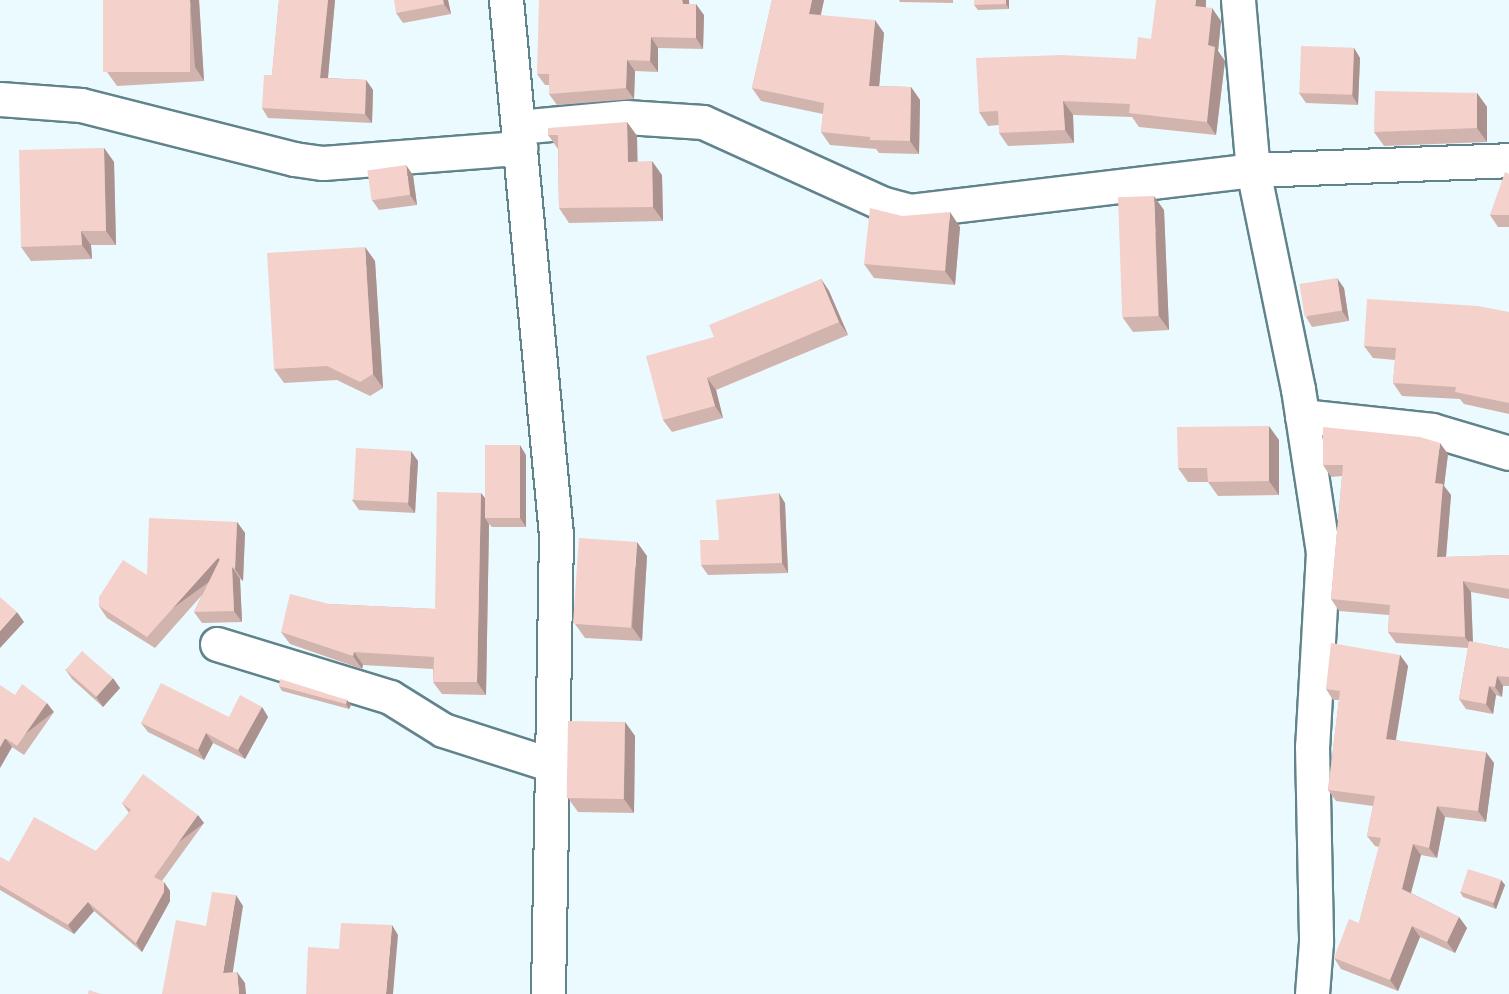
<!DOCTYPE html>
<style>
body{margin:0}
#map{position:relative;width:1509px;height:994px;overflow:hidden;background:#ebfafe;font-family:"Fira Sans",sans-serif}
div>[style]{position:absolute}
.roads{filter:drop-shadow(2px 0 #61838c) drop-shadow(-2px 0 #61838c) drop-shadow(0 2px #61838c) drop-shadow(0 -2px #61838c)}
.minor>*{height:33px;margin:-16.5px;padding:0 16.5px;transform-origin:16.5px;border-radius:16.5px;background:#fff}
.wall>*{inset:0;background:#d2b4af}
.shaded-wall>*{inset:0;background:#ab928e;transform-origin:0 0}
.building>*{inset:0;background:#f4d1cb;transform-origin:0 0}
span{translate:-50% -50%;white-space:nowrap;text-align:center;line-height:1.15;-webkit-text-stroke:6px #fff;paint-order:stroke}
</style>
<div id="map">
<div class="roads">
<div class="minor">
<div style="left:506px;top:0;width:537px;rotate:84.66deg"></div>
<div style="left:556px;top:535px;width:459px;rotate:91deg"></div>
<div style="left:1238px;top:0;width:171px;rotate:85deg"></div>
<div style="left:1253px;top:170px;width:224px;rotate:78.4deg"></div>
<div style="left:1298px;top:389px;width:165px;rotate:81.3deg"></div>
<div style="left:1323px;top:552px;width:194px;rotate:93.2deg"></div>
<div style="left:1312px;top:746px;width:196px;rotate:88.8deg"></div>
<div style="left:1316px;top:942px;width:52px;rotate:94.4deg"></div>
<div style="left:0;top:99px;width:81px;rotate:4.2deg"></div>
<div style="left:81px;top:105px;width:220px;rotate:14.2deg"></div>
<div style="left:294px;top:159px;width:29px;rotate:8deg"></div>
<div style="left:323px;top:163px;width:198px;rotate:-4.4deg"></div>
<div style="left:518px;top:127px;width:108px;rotate:-5.3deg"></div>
<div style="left:626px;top:117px;width:77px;rotate:3.7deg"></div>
<div style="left:703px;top:122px;width:199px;rotate:24.4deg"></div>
<div style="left:884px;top:204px;width:27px;rotate:15deg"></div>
<div style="left:910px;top:211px;width:345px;rotate:-6.8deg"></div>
<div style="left:1253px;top:170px;width:256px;rotate:-2.2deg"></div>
<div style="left:1302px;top:416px;width:131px;rotate:6.1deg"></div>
<div style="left:1432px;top:430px;width:80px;rotate:16.6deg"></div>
<div style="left:217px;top:644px;width:181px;rotate:17deg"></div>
<div style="left:390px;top:697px;width:62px;rotate:31.9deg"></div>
<div style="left:443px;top:730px;width:114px;rotate:17.8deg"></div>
</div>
</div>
<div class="wall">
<div style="clip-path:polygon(199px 0,204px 81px,117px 86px,107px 72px)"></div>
<div style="clip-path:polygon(279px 0,335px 0,328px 78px,366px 80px,373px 90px,372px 123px,268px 118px,262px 108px,272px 75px)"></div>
<div style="clip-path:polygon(448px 0,451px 14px,403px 23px,396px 13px)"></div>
<div style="clip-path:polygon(689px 0,689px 4px,704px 15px,703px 49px,658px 48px,658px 72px,635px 71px,634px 99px,557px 105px,549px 94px,549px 85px,545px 85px,537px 74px)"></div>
<div style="clip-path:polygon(772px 0,824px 0,821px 15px,884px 33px,879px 86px,911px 87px,920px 100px,919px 154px,879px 153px,876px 149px,830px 145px,821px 132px,823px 114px,761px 101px,752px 88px)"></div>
<div style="clip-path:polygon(899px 0,953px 0,953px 3px,900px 2px)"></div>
<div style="clip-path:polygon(974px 0,1009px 0,1009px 9px,978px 10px,974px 5px)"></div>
<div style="clip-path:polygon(1206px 0,1206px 7px,1221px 21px,1218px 51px,1225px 61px,1216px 135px,1139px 127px,1132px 117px,1073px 115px,1074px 143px,1008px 146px,999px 133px,999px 125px,988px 126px,979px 112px,1136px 59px,1151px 39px)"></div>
<div style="clip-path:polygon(1354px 48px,1360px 58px,1358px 105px,1306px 103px,1299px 93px)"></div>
<div style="clip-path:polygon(1477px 93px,1487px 107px,1487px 142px,1384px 146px,1374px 132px)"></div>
<div style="clip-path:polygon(627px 122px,637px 136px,637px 162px,662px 175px,663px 221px,569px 223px,559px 208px,558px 149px,548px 135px)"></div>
<div style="clip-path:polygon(104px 148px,114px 162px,116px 245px,91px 245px,92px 259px,31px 261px,21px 247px)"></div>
<div style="clip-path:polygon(1509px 174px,1509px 227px,1498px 227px,1490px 215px)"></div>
<div style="clip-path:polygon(413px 175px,417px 205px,379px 210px,372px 200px)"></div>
<div style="clip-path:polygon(1164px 210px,1169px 330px,1133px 332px,1123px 318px)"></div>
<div style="clip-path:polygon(902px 216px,960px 227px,955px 285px,874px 278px,864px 264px)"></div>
<div style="clip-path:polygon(375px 261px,383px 388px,370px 396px,337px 380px,284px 383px,274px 369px)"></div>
<div style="clip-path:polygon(821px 279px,829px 291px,848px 335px,716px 390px,723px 418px,672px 432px,663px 420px,714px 337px)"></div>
<div style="clip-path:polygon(1344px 288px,1349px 321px,1312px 327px,1306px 317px)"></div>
<div style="clip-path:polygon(1509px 312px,1509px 414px,1464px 404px,1460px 399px,1402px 396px,1393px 383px,1395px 360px,1373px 358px,1364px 346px)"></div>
<div style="clip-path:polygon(1279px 440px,1279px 495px,1218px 496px,1208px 482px,1188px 482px,1178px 468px)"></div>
<div style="clip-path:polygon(1448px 454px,1444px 486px,1451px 495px,1446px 557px,1509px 555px,1509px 599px,1471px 592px,1473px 642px,1509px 649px,1509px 686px,1503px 686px,1502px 697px,1496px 695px,1493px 714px,1466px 709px,1459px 699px,1468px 648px,1396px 643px,1388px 632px,1389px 615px,1339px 611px,1331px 599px,1342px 476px,1331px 477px,1323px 465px)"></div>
<div style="clip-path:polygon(526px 455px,526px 527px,492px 527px,489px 524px,486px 695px,442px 694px,433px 682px,433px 669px,363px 665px,362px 669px,290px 644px,281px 632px,329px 604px,435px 609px,481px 493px,485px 498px)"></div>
<div style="clip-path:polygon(418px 461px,415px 513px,359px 510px,352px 500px)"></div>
<div style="clip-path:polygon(785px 503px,788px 573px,708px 575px,701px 565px,719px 540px)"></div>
<div style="clip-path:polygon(237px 522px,245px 533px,243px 581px,240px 579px,242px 622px,202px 623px,194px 612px,202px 595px,155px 648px,107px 618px,99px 606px,147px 575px)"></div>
<div style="clip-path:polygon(647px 556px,642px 641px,585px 638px,575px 624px)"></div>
<div style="clip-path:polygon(1400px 655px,1408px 666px,1396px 740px,1494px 763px,1486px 822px,1445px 817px,1437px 858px,1421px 855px,1411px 893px,1459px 917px,1467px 928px,1455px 953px,1420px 937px,1398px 991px,1341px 969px,1334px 958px,1359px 923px,1379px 847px,1375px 846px,1367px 836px,1373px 806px,1336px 801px,1328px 790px,1339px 700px,1333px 700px,1326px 689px)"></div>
<div style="clip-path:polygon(65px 669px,120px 688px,103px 707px,72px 679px)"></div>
<div style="clip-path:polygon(279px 686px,347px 700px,351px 705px,349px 709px,282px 691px)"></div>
<div style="clip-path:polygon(15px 695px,54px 712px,24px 755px,12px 747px,0 768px)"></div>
<div style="clip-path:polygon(262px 707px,268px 717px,245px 759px,213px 743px,204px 760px,148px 732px,141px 723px,229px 717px)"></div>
<div style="clip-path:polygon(625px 722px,635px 736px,634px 813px,578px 812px,568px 798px)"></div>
<div style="clip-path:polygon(122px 803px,204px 823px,162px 881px,170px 891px,170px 901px,142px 952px,94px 911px,74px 934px,0 890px,0 857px,9px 862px,96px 851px,129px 813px)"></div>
<div style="clip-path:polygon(1501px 880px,1505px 885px,1496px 909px,1463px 897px,1460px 892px)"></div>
</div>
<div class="shaded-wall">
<div style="clip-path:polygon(190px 0,199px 0,204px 81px,195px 67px)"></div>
<div style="clip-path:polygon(328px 0,335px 0,327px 87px,320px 78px)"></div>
<div style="clip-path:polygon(443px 0,448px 0,451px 14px,444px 4px)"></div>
<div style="clip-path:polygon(682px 0,689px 0,690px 15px,683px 4px)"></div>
<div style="clip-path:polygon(812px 0,824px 0,818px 26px,809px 14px)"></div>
<div style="clip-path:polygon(1006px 0,1009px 0,1009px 9px,1006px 4px)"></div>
<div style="clip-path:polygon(1196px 0,1206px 0,1205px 20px,1195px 6px)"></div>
<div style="clip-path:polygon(696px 4px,704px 15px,703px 49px,696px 38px)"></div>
<div style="clip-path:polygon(1212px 8px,1221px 21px,1218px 51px,1225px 61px,1216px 135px,1207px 122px,1208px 45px)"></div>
<div style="clip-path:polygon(875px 20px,884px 33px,878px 99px,869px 86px)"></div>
<div style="clip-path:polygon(651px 37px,658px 48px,658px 72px,650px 61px)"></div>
<div style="clip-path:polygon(1354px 48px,1360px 58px,1358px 105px,1352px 95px)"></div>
<div style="clip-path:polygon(627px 60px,635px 71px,634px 99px,626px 88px)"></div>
<div style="clip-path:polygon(366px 80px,373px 90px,372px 123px,365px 114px)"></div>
<div style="clip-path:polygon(911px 87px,920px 100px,919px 154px,910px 141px)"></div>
<div style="clip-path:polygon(1477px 93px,1487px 107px,1487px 142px,1477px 128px)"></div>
<div style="clip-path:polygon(1063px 101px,1073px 115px,1074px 143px,1065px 130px)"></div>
<div style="clip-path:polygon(627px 122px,637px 136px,638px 176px,628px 162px)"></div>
<div style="clip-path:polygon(104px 148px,114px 162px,116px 245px,106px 231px)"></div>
<div style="clip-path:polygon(652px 161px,662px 175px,663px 221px,653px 207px)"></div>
<div style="clip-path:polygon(406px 165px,413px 175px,417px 205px,410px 195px)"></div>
<div style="clip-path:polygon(1154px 196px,1164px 210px,1169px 330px,1159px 316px)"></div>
<div style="clip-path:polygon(950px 212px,960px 227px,955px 285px,945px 271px)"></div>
<div style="clip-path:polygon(81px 231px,91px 245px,92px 259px,82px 245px)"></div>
<div style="clip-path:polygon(365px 247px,375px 261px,383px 388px,373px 374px)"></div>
<div style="clip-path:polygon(1337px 278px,1344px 288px,1349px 321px,1342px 311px)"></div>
<div style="clip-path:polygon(821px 279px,829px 291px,848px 335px,839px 322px)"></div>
<div style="clip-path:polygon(707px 378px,716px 390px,723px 418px,715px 406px)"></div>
<div style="clip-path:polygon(1269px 426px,1279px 440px,1279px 495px,1269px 481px)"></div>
<div style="clip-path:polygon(1440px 443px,1448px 454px,1444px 486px,1451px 495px,1445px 569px,1437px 557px,1435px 483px)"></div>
<div style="clip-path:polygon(520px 445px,526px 455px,526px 527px,520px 518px)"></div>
<div style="clip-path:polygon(411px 451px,418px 461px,415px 513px,408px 504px)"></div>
<div style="clip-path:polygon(481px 493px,490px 505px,485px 518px,489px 524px,486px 695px,477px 682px)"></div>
<div style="clip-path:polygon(779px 493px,785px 503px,788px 573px,782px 563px)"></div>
<div style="clip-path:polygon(237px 522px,245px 533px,243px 581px,235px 569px)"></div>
<div style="clip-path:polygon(637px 542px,647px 556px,642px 641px,632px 627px)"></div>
<div style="left:218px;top:558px;width:14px;height:106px;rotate:54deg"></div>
<div style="clip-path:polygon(232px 567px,240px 579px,242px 622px,234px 611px)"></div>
<div style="clip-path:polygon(1463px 581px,1471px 592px,1473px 648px,1465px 637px)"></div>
<div style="clip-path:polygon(17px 612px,24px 622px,0 648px,0 631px)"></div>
<div style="clip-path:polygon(354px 652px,363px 665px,362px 669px,353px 656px)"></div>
<div style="clip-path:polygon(1400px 655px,1408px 666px,1394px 750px,1386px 739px)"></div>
<div style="clip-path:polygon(1497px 676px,1503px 686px,1502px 697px,1495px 687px)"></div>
<div style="clip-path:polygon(113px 678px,120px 688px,103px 707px,96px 697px)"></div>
<div style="clip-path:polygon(1489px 686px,1496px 695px,1493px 714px,1486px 704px)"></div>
<div style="clip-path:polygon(347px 700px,351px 705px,349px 709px,346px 704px)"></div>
<div style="left:47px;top:703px;width:11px;height:52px;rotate:52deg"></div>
<div style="clip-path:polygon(262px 707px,268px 717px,245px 759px,238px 750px)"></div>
<div style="clip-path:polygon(625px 722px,635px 736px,634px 813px,624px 799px)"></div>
<div style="clip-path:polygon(206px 733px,213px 743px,204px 760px,198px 750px)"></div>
<div style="clip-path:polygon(5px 738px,12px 747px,0 768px,0 747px)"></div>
<div style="clip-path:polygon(1486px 752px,1494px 763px,1486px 822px,1478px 811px)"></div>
<div style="clip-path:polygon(1437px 806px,1445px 817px,1437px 858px,1429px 848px)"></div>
<div style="left:198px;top:815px;width:10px;height:76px;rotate:53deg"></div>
<div style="clip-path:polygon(1413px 844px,1421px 855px,1409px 900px,1402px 889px)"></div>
<div style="clip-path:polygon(1501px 880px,1505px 885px,1496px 909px,1493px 904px)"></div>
<div style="clip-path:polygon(164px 882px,170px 891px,170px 901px,142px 952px,136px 943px)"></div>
<div style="clip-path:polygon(236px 895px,243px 906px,231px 984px,223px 973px)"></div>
<div style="clip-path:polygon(88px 902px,94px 911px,74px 934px,68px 925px)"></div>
<div style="clip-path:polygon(1459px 917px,1467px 928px,1455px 953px,1447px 942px)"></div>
<div style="clip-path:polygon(392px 925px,398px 935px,393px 994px,386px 994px)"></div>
<div style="clip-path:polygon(1412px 926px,1420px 937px,1398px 991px,1390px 980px)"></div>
<div style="clip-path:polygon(237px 972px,245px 983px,246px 994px,239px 994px)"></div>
</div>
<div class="building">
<div style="left:103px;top:0;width:87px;height:72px"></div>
<div style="clip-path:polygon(279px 0,328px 0,320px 78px,366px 80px,365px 114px,262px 108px,264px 75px,272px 75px)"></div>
<div style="clip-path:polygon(394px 0,443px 0,444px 4px,396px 13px)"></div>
<div style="clip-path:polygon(539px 0,682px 0,683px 4px,696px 4px,696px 38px,651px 37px,650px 61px,627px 60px,626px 88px,549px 94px,549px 74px,537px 74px)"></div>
<div style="clip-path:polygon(772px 0,812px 0,809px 14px,875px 20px,869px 86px,911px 87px,910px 141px,870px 140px,870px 137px,821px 132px,824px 103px,752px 88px)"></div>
<div style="clip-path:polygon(974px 0,1006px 0,1006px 4px,974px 5px)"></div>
<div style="clip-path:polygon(1156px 0,1196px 0,1195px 6px,1212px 8px,1208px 45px,1215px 47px,1207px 122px,1129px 113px,1130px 104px,1063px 101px,1065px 130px,999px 133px,998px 111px,979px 112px,976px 58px,1062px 55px,1136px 59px,1138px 37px,1151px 39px)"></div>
<div style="left:1301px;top:46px;width:53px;height:47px;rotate:2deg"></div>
<div style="clip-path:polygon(1375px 91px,1477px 93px,1477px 128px,1374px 132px)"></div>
<div style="clip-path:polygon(627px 122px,628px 162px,652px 161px,653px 207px,559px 208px,558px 135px,548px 135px,548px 128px)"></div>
<div style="clip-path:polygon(104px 148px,106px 231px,81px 231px,82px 245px,21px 247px,19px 150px)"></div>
<div style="left:406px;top:165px;width:30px;height:39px;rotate:82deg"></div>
<div style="clip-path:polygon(1505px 172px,1509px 174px,1509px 215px,1490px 215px)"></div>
<div style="left:1154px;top:196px;width:120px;height:36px;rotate:88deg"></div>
<div style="clip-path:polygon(870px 208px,902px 216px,950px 212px,945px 271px,864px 264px)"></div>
<div style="clip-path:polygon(365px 247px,373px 374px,360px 382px,327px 366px,274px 369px,267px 253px)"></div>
<div style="left:1337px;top:278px;width:33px;height:38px;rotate:81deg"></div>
<div style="clip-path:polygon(821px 279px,839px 322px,707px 378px,715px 406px,663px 420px,646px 356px,714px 337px,709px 325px)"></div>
<div style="clip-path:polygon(1367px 299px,1478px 306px,1509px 312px,1509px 403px,1455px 392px,1456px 387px,1393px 383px,1396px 348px,1364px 346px)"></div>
<div style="clip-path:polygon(1269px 426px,1269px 481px,1208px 482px,1207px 468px,1178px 468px,1177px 427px)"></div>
<div style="clip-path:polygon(1323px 427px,1420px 437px,1440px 443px,1435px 483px,1443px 484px,1437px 557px,1509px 555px,1509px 589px,1463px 581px,1465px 637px,1388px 632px,1390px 605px,1331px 599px,1343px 465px,1323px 465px)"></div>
<div style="left:485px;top:445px;width:35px;height:73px"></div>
<div style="left:356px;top:448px;width:55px;height:52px;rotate:3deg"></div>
<div style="clip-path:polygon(437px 492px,481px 493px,477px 682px,433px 682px,434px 657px,354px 652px,353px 656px,281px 632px,290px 594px,329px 604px,435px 609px)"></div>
<div style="clip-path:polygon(779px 493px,782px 563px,701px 565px,700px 540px,719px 540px,716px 500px)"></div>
<div style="clip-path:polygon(149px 518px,237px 522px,235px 569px,232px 567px,234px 611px,194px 612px,220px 559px,218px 558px,147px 637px,99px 606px,99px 597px,123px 560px,147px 575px)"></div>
<div style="left:579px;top:538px;width:58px;height:86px;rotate:4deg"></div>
<div style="clip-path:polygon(0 597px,17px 612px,0 631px)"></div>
<div style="clip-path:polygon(1469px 641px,1509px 649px,1509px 677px,1497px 676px,1495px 687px,1489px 686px,1486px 704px,1459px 699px)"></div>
<div style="clip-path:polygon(1331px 643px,1400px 655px,1386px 739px,1486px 752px,1478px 811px,1437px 806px,1429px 848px,1413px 844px,1402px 889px,1459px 917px,1447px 942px,1412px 926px,1390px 980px,1334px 958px,1349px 919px,1359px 923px,1381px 838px,1367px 836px,1375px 796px,1328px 790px,1340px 691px,1326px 689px)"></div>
<div style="left:82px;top:651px;width:41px;height:25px;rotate:41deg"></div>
<div style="clip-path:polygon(280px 679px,347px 700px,346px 704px,279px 686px)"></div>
<div style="clip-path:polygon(161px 683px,229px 717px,240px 695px,262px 707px,238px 750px,206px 733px,198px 750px,141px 723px)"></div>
<div style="clip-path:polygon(22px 684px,47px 703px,17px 746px,5px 738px,0 747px,0 685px,15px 695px)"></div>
<div style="left:568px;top:721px;width:57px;height:77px;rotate:1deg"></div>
<div style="clip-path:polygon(143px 774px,198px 815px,154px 877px,164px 882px,164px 892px,136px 943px,88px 902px,68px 925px,0 885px,0 857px,9px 862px,34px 817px,96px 851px,131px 810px,122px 803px)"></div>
<div style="left:1468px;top:869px;width:35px;height:24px;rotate:18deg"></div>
<div style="clip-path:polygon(212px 892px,236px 895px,223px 973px,237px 972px,239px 994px,162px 994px,176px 920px,206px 926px)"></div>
<div style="clip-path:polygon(341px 923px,392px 925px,386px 994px,306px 994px,308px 947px,339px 949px)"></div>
<div style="clip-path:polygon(89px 990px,101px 994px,88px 994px)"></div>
</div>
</div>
